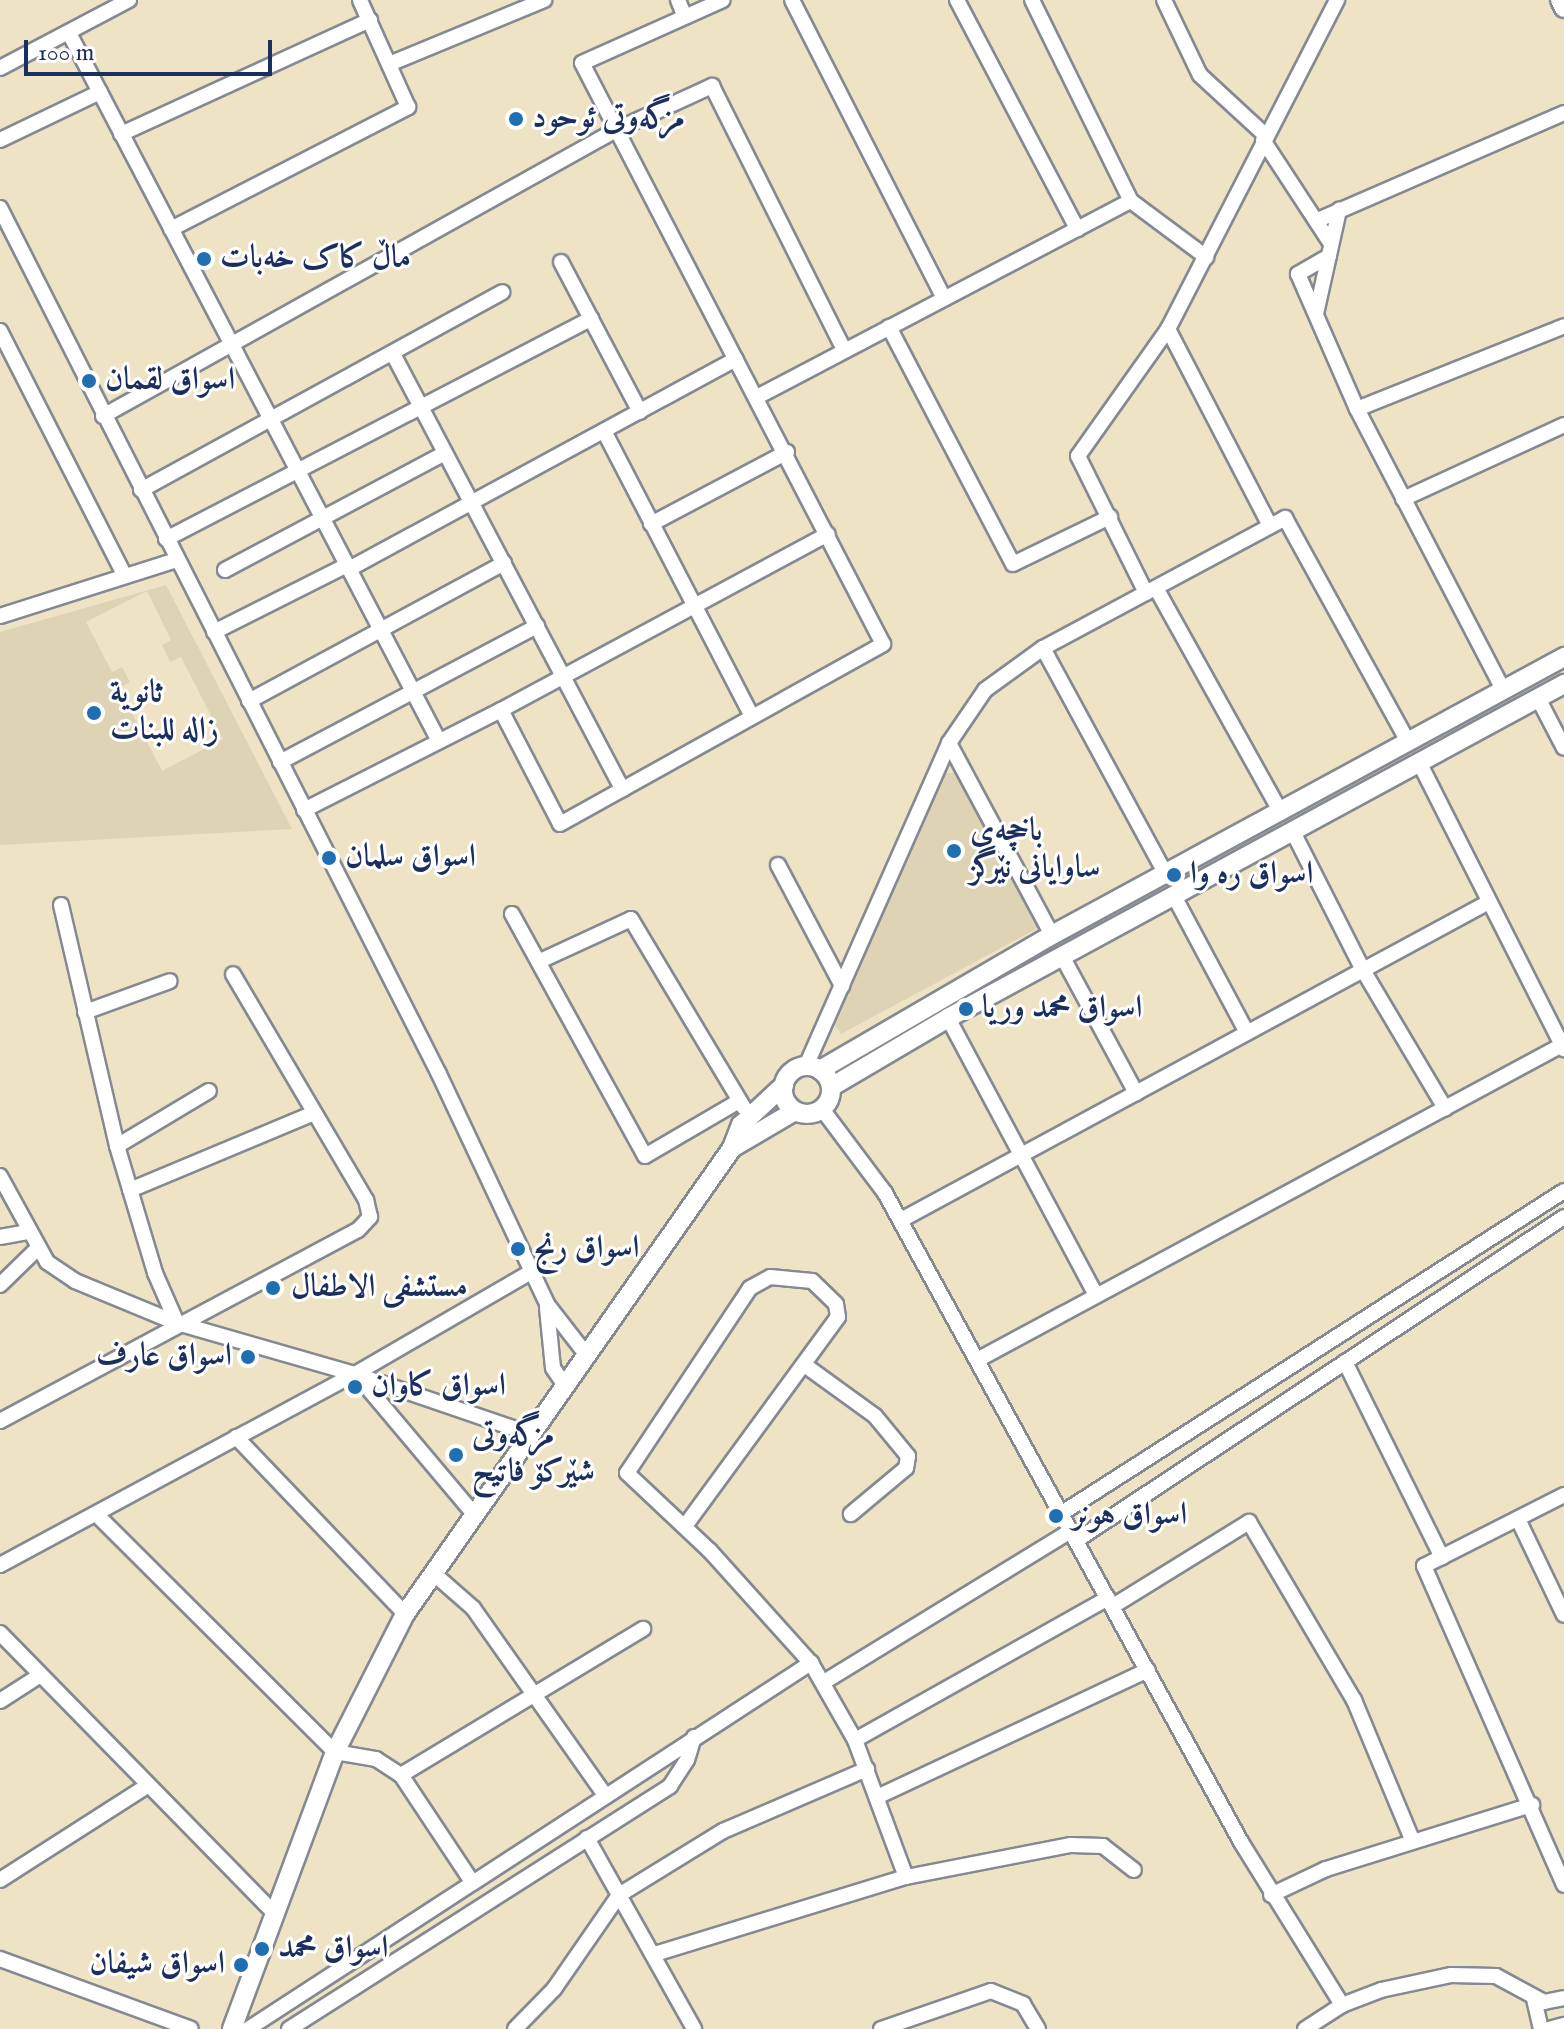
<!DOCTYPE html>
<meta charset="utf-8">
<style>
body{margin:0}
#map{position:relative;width:1564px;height:2029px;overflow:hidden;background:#eee3c5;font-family:"IM FELL English",Amiri,serif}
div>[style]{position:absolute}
.built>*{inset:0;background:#dfd3b6}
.roads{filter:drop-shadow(2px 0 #848992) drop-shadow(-2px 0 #848992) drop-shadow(0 2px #848992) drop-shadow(0 -2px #848992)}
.minor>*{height:14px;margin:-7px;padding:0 7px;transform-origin:7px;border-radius:7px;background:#fff}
.tertiary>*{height:18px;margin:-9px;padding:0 9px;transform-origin:9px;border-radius:9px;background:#fff}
.tertiary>.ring{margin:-9px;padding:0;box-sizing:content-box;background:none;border:18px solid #fff;border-radius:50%}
.dots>*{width:22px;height:22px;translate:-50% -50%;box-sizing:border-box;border:4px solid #fff;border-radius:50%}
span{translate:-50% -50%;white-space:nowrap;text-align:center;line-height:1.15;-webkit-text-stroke:6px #fff;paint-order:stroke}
.poi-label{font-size:32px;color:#1b2f5e;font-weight:700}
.left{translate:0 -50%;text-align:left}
.right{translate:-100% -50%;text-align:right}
.scale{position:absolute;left:24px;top:40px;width:248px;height:36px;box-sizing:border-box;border:4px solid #1b2f5e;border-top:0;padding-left:10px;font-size:24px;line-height:28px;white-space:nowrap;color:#1b2f5e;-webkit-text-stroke:6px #fff;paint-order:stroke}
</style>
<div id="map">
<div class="built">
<div style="clip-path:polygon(evenodd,166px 585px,292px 829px,0 845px,0 632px,166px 585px,147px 591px,171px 640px,162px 645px,170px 662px,181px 657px,223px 739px,162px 771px,119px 688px,130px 682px,122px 667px,112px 672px,86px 622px,147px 591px)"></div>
<div style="clip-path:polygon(944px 773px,956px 773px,1038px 928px,841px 1034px,835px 1025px)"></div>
</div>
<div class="roads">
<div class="minor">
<div style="left:678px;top:0;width:18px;rotate:68deg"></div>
<div style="left:792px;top:0;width:335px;rotate:63deg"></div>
<div style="left:957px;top:0;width:259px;rotate:62.3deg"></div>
<div style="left:1032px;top:0;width:224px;rotate:63.8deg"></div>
<div style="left:1131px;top:201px;width:94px;rotate:36.7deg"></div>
<div style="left:1164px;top:0;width:83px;rotate:64.4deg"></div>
<div style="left:1200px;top:75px;width:88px;rotate:42.7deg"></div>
<div style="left:69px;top:33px;width:799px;rotate:62.41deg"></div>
<div style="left:389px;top:64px;width:168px;rotate:-22.4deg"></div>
<div style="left:0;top:68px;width:146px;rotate:-27.8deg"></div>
<div style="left:121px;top:134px;width:274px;rotate:-24.6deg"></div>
<div style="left:0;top:140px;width:111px;rotate:-25.6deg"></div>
<div style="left:1263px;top:140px;width:124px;rotate:56.8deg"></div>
<div style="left:0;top:208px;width:971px;rotate:63.12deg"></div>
<div style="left:439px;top:1074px;width:254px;rotate:64.8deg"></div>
<div style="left:547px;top:1304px;width:62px;rotate:52.2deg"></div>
<div style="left:1318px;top:220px;width:268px;rotate:-23.5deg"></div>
<div style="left:171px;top:229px;width:267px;rotate:-27.2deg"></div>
<div style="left:408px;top:107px;width:117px;rotate:-114.2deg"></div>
<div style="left:1329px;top:256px;width:36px;rotate:150deg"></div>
<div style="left:1298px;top:274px;width:147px;rotate:66.4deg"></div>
<div style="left:1357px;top:409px;width:317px;rotate:62.5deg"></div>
<div style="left:561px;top:262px;width:64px;rotate:62.2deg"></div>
<div style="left:1316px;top:314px;width:107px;rotate:-77.5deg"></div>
<div style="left:889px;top:327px;width:267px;rotate:62.4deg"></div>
<div style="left:1013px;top:564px;width:108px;rotate:-25.9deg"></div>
<div style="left:1168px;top:329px;width:222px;rotate:62.6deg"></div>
<div style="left:0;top:331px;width:275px;rotate:63deg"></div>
<div style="left:393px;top:354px;width:492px;rotate:62.2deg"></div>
<div style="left:757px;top:397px;width:422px;rotate:-27.7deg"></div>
<div style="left:1357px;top:409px;width:223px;rotate:-21.8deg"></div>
<div style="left:103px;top:416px;width:587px;rotate:-29.14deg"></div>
<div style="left:616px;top:130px;width:106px;rotate:-24.6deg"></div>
<div style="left:712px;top:86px;width:295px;rotate:63.4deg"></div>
<div style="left:604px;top:431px;width:322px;rotate:62.6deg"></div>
<div style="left:141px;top:490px;width:412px;rotate:-28.7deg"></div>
<div style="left:1403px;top:499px;width:177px;rotate:-24.7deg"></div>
<div style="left:651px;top:524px;width:154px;rotate:-27.9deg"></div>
<div style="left:166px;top:539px;width:479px;rotate:-27.4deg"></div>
<div style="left:591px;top:319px;width:105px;rotate:62.2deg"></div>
<div style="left:349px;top:569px;width:440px;rotate:-28.5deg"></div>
<div style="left:225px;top:570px;width:249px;rotate:-28deg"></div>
<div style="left:1156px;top:588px;width:257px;rotate:60.9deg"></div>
<div style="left:1146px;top:593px;width:153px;rotate:-116.4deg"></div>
<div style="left:1078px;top:456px;width:156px;rotate:-54.7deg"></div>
<div style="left:1168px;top:329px;width:370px;rotate:-62.8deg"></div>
<div style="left:0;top:616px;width:186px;rotate:-17.6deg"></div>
<div style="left:214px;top:632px;width:149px;rotate:-26.7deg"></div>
<div style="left:1043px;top:648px;width:260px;rotate:61.5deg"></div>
<div style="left:1538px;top:698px;width:56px;rotate:62.5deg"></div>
<div style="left:249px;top:701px;width:290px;rotate:-28.4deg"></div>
<div style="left:501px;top:710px;width:371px;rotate:-28.3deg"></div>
<div style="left:949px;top:743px;width:218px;rotate:61.8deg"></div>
<div style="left:280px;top:762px;width:291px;rotate:-27.9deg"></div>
<div style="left:1419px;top:762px;width:322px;rotate:63.2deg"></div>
<div style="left:304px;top:810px;width:221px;rotate:-26.9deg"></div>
<div style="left:501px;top:710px;width:128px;rotate:62.6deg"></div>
<div style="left:560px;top:824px;width:370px;rotate:-29.1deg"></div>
<div style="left:883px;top:644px;width:654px;rotate:-117.39deg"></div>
<div style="left:582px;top:63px;width:154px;rotate:-24.1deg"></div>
<div style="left:1293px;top:832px;width:155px;rotate:63.1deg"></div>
<div style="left:1363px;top:970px;width:161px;rotate:59.3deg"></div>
<div style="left:778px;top:865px;width:137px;rotate:62.1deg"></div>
<div style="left:1174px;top:896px;width:155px;rotate:61.9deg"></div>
<div style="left:61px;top:905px;width:247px;rotate:76.9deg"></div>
<div style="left:117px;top:1146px;width:133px;rotate:73.3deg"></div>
<div style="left:155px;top:1273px;width:55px;rotate:66.3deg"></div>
<div style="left:512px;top:914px;width:276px;rotate:61.2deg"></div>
<div style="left:645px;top:1156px;width:109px;rotate:-30.3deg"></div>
<div style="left:1062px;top:956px;width:156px;rotate:61.6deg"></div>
<div style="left:540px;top:961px;width:100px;rotate:-24.8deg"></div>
<div style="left:631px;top:919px;width:220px;rotate:59.1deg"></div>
<div style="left:85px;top:1012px;width:90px;rotate:-20deg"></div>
<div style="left:948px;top:1018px;width:314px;rotate:61.9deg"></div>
<div style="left:806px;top:1066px;width:353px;rotate:-66.1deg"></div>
<div style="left:949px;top:743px;width:64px;rotate:-55.8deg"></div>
<div style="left:985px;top:690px;width:72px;rotate:-35.9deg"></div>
<div style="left:1043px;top:648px;width:275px;rotate:-28.2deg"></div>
<div style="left:1285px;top:518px;width:256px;rotate:61.2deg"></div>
<div style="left:822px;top:1109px;width:105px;rotate:53.1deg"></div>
<div style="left:885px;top:1193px;width:740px;rotate:61.25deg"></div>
<div style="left:1241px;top:1842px;width:192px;rotate:58.2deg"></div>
<div style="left:117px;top:1146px;width:107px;rotate:-30.9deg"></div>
<div style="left:0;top:1176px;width:98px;rotate:61.3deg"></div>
<div style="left:47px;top:1262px;width:34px;rotate:34deg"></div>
<div style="left:75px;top:1281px;width:110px;rotate:22.4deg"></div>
<div style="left:177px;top:1323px;width:185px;rotate:16deg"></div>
<div style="left:355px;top:1374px;width:182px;rotate:18.9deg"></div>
<div style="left:130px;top:1190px;width:199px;rotate:-22.7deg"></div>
<div style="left:901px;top:1220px;width:668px;rotate:-28.41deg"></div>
<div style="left:0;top:1237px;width:29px;rotate:-10deg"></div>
<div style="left:0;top:1285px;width:53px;rotate:-44.2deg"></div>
<div style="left:547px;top:1308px;width:60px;rotate:84.3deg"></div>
<div style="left:553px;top:1368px;width:18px;rotate:56deg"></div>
<div style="left:979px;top:1359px;width:662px;rotate:-28.31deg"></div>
<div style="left:1345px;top:1362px;width:218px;rotate:63.6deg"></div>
<div style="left:806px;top:1366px;width:85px;rotate:35.9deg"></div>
<div style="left:875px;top:1416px;width:52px;rotate:50.5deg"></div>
<div style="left:908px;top:1456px;width:12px;rotate:99deg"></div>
<div style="left:906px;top:1468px;width:72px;rotate:140.1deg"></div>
<div style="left:356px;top:1374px;width:182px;rotate:49.9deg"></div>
<div style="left:0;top:1421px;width:406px;rotate:-28.1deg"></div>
<div style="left:358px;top:1230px;width:18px;rotate:-47deg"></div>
<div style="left:370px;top:1217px;width:17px;rotate:-103deg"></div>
<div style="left:366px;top:1200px;width:262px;rotate:-120.5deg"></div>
<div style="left:236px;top:1437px;width:245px;rotate:46.3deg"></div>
<div style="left:1564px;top:1495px;width:157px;rotate:153.1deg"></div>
<div style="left:1424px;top:1566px;width:348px;rotate:66.3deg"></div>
<div style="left:1062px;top:1513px;width:596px;rotate:-32.68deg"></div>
<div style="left:96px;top:1514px;width:337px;rotate:44.9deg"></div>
<div style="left:335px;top:1752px;width:42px;rotate:9.7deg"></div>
<div style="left:376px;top:1759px;width:30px;rotate:33deg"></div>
<div style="left:401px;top:1775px;width:128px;rotate:56.4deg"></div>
<div style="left:1518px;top:1519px;width:106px;rotate:64.4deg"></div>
<div style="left:685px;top:1526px;width:259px;rotate:-53.8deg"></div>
<div style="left:838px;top:1317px;width:13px;rotate:-99deg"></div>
<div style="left:836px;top:1304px;width:33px;rotate:-136deg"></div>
<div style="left:812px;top:1281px;width:42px;rotate:-174.6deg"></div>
<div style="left:770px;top:1277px;width:23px;rotate:151deg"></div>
<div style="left:750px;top:1288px;width:222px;rotate:123.6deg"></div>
<div style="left:627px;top:1473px;width:114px;rotate:43.2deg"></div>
<div style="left:710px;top:1551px;width:151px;rotate:48deg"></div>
<div style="left:811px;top:1663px;width:89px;rotate:60.3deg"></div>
<div style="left:855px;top:1740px;width:146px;rotate:69.6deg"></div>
<div style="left:1077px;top:1540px;width:584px;rotate:-33.55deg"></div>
<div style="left:0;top:1565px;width:403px;rotate:-28.3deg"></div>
<div style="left:355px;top:1374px;width:206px;rotate:-30.1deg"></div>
<div style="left:433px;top:1573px;width:53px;rotate:41.2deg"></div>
<div style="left:473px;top:1608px;width:229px;rotate:54.8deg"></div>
<div style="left:1113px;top:1606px;width:160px;rotate:-31.7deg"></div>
<div style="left:1249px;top:1522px;width:207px;rotate:59.5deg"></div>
<div style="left:1354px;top:1700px;width:151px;rotate:67.4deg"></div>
<div style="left:0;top:1633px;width:393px;rotate:45.6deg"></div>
<div style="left:824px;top:1682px;width:291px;rotate:-31.5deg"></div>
<div style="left:0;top:1701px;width:46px;rotate:-32.7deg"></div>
<div style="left:855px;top:1740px;width:290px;rotate:-29.3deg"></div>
<div style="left:401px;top:1775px;width:283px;rotate:-31.1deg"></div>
<div style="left:877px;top:1797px;width:299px;rotate:-25.1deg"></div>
<div style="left:587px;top:1838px;width:219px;rotate:60.7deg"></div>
<div style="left:0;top:1880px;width:174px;rotate:-32.6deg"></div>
<div style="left:1271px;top:1895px;width:61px;rotate:-25.3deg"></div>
<div style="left:1326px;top:1869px;width:216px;rotate:-17.3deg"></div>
<div style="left:655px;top:1954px;width:263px;rotate:-17.1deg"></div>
<div style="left:906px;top:1877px;width:168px;rotate:-11deg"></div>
<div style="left:1071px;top:1845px;width:32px;rotate:2deg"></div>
<div style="left:1103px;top:1846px;width:39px;rotate:38deg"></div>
<div style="left:0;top:1959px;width:203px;rotate:20.1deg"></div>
<div style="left:1534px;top:1999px;width:31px;rotate:77deg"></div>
<div style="left:248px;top:2029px;width:672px;rotate:-33.03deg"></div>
<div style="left:289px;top:2029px;width:452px;rotate:-32.5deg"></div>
<div style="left:670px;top:1786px;width:31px;rotate:-57deg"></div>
<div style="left:687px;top:1760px;width:24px;rotate:-73deg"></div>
<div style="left:515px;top:2029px;width:56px;rotate:-45.7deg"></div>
<div style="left:554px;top:1989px;width:114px;rotate:-55.3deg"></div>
<div style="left:619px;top:1895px;width:122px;rotate:-31.6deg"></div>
<div style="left:723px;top:1831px;width:157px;rotate:-23.3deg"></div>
<div style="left:881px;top:2029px;width:116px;rotate:-19.1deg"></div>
<div style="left:991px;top:1991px;width:35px;rotate:22deg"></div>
<div style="left:1023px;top:2004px;width:29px;rotate:59deg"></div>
<div style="left:1305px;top:2029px;width:44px;rotate:-33deg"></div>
<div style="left:1342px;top:2005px;width:42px;rotate:-21deg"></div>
<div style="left:1381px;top:1990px;width:72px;rotate:-12.1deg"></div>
<div style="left:1451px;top:1975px;width:45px;rotate:1.3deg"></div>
<div style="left:1496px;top:1976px;width:55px;rotate:28.4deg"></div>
<div style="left:1544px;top:2002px;width:20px;rotate:-11deg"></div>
<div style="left:1549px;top:2029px;width:16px;rotate:-15deg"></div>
</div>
<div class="tertiary">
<div style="left:1560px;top:0;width:9px;rotate:63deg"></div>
<div class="ring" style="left:783px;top:1066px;width:30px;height:30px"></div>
<div style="left:820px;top:1070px;width:268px;rotate:-30.2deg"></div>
<div style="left:1052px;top:935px;width:583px;rotate:-28.5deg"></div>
<div style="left:831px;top:1087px;width:136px;rotate:-30.5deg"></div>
<div style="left:948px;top:1018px;width:701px;rotate:-28.47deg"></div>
<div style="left:732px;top:1148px;width:73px;rotate:-30.4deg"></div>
<div style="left:232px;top:2029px;width:296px;rotate:-69.6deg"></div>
<div style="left:335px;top:1752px;width:155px;rotate:-63.1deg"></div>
<div style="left:405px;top:1614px;width:569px;rotate:-54.94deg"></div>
<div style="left:732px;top:1148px;width:25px;rotate:-69deg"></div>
<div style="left:741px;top:1125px;width:59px;rotate:-42.9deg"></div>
</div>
</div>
<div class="dots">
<div style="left:516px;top:119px;background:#1f6fb2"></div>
<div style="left:204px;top:259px;background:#1f6fb2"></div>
<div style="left:89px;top:381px;background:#1f6fb2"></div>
<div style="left:94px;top:713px;background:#1f6fb2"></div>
<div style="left:954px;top:851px;background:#1f6fb2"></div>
<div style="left:329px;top:858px;background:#1f6fb2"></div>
<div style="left:1174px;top:875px;background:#1f6fb2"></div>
<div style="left:966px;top:1009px;background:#1f6fb2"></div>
<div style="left:518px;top:1249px;background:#1f6fb2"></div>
<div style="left:273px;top:1288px;background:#1f6fb2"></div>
<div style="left:248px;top:1357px;background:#1f6fb2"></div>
<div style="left:355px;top:1387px;background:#1f6fb2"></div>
<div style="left:456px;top:1455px;background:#1f6fb2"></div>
<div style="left:1056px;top:1516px;background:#1f6fb2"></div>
<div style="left:262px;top:1949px;background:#1f6fb2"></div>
<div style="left:241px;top:1965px;background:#1f6fb2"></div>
</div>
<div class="poi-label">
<span class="left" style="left:532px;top:119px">مزگەوتی ئوحود</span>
<span class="left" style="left:220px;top:259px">ماڵ کاک خەبات</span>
<span class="left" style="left:105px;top:381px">اسواق لقمان</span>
<span class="left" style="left:110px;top:713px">ثانوية<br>زاله للبنات</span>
<span class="left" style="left:970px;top:851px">باخچەی<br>ساوایانی نێرگز</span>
<span class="left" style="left:345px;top:858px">اسواق سلمان</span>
<span class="left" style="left:1190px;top:875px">اسواق ره وا</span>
<span class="left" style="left:982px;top:1009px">اسواق محمد وريا</span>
<span class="left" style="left:534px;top:1249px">اسواق رنج</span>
<span class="left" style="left:291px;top:1288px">مستشفى الاطفال</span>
<span class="right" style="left:232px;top:1357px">اسواق عارف</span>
<span class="left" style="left:371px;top:1387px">اسواق كاوان</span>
<span class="left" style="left:472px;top:1455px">مزگەوتی<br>شێرکۆ فاتیح</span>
<span class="left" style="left:1072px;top:1516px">اسواق هونر</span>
<span class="left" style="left:278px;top:1949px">اسواق محمد</span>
<span class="right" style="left:225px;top:1965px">اسواق شيفان</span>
</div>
<div class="scale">100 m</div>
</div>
